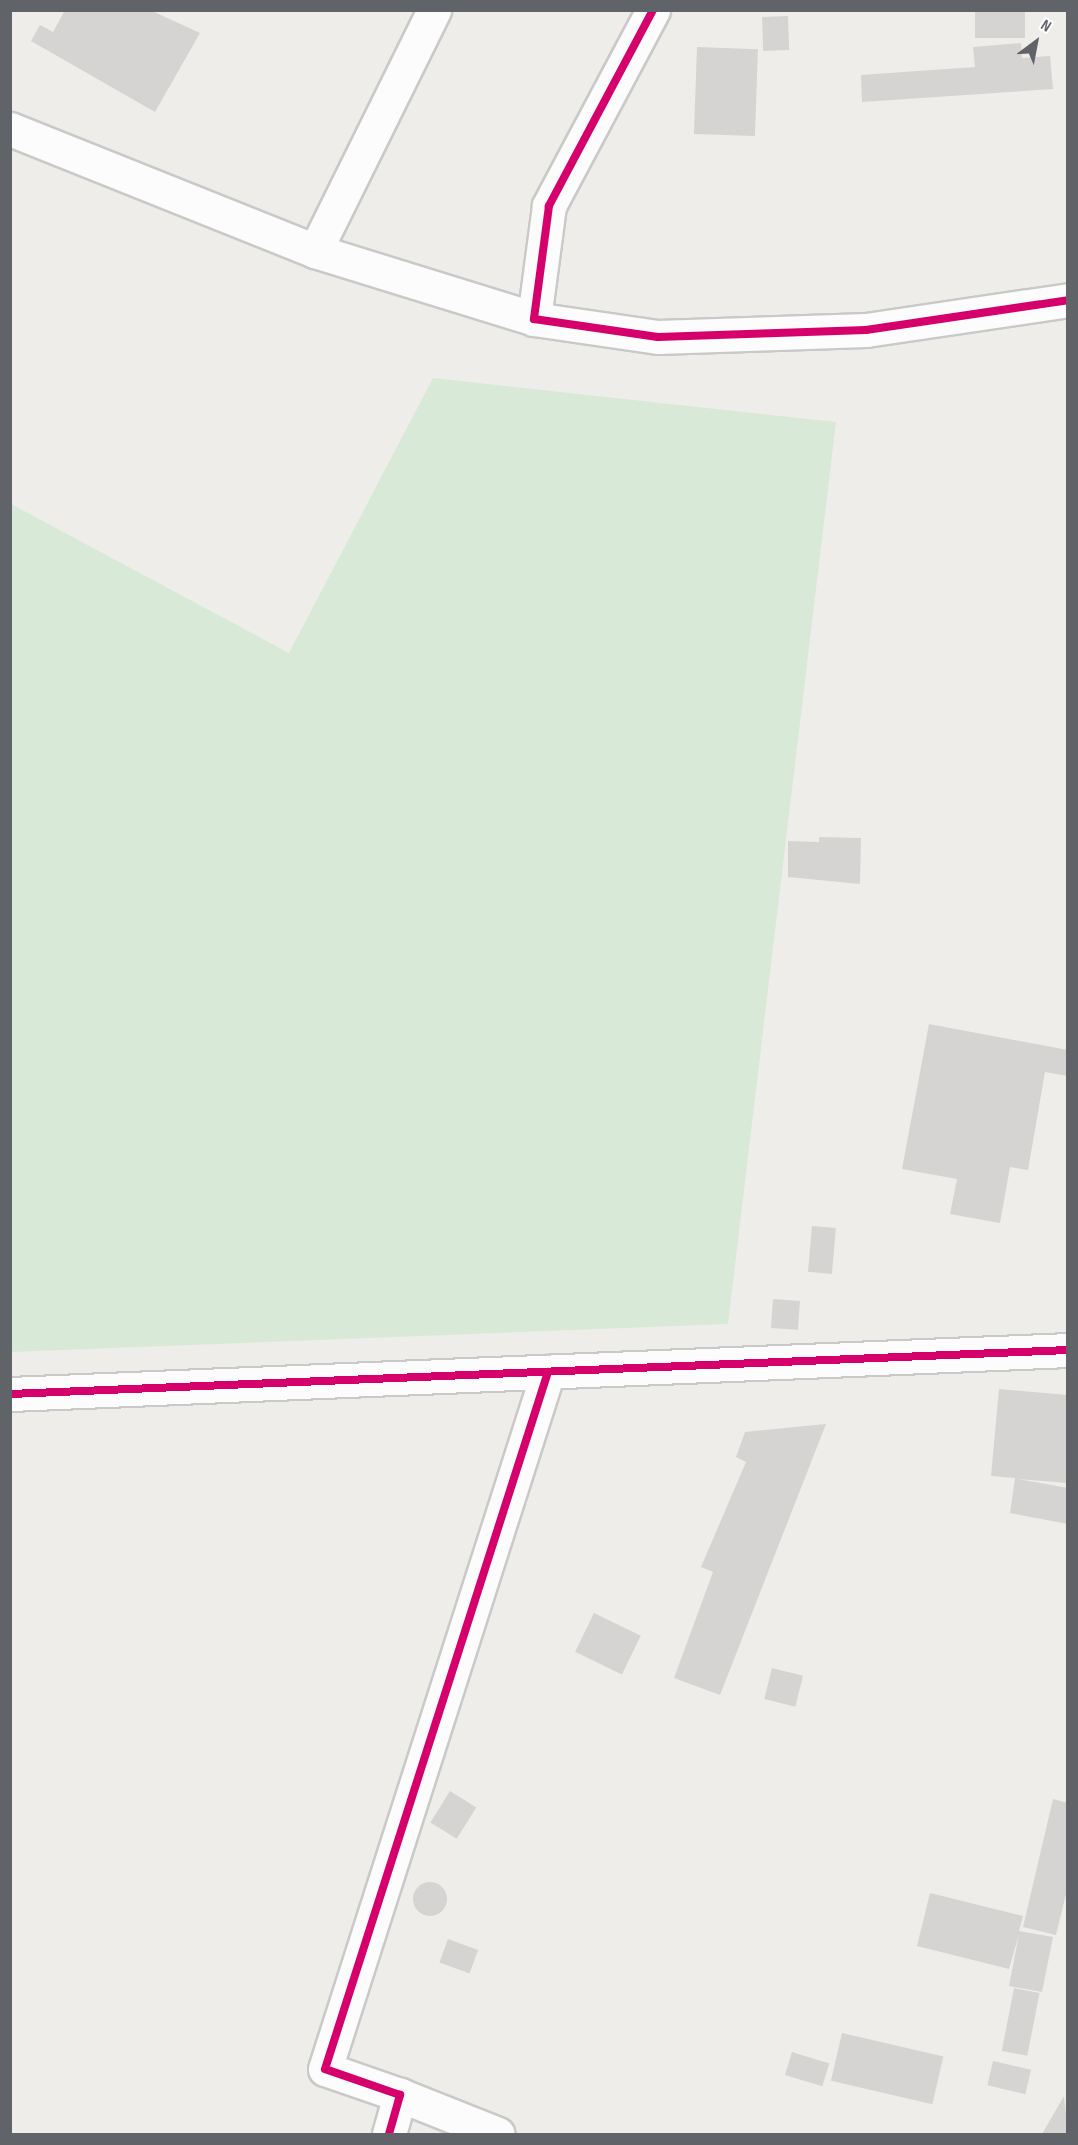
<!DOCTYPE html>
<style>
body{margin:0}
#map{position:relative;width:1078px;height:2145px;overflow:hidden;background:#eeedea;font-family:"Sofia Sans Condensed",sans-serif}
div>[style]{position:absolute}
.green>*{inset:0;background:#d9e9d7}
.building>*{inset:0;background:#d5d4d3;transform-origin:0 0}
.round{border-radius:50%}
.roads{filter:drop-shadow(2px 0 #c9c9c9) drop-shadow(-2px 0 #c9c9c9) drop-shadow(0 2px #c9c9c9) drop-shadow(0 -2px #c9c9c9)}
.minor>*{height:33px;margin:-16.5px;padding:0 16.5px;transform-origin:16.5px;border-radius:16.5px;background:#fcfcfc}
.cycleway>*{height:8px;margin:-4px;padding:0 4px;transform-origin:4px;border-radius:4px;background:#d6006c}
span{translate:-50% -50%;white-space:nowrap;text-align:center;line-height:1.15;-webkit-text-stroke:5px #fff;paint-order:stroke}
.frame{position:absolute;inset:0;border:12px solid #606367;pointer-events:none}
.north{position:absolute;left:1006px;top:12px;width:60px;height:60px;-webkit-text-stroke:4px #fff;paint-order:stroke;rotate:32deg;font-size:16px;font-weight:700;line-height:24px;text-align:center;color:#606367}
.north::after{content:'';display:block;margin:auto;width:21px;height:27px;background:#606367;clip-path:polygon(50% 0,100% 100%,50% 72%,0 100%)}
</style>
<div id="map">
<div class="green">
<div style="clip-path:polygon(433px 378px,836px 422px,728px 1324px,11px 1352px,11px 504px,289px 653px)"></div>
</div>
<div class="building">
<div style="clip-path:polygon(65px 10px,150px 10px,200px 33px,155px 112px,31px 41px,40px 25px,53px 32px)"></div>
<div style="left:975px;top:10px;width:50px;height:28px"></div>
<div style="left:788px;top:16px;width:34px;height:26px;rotate:88deg"></div>
<div style="clip-path:polygon(1021px 43px,1022px 58px,1050px 56px,1053px 89px,862px 102px,861px 75px,975px 67px,973px 47px)"></div>
<div style="left:697px;top:47px;width:61px;height:87px;rotate:2deg"></div>
<div style="clip-path:polygon(819px 837px,861px 838px,860px 884px,788px 877px,788px 841px,819px 842px)"></div>
<div style="clip-path:polygon(929px 1024px,1068px 1050px,1068px 1076px,1045px 1072px,1028px 1170px,1010px 1167px,1000px 1223px,950px 1214px,957px 1179px,902px 1169px)"></div>
<div style="left:812px;top:1226px;width:24px;height:46px;rotate:5deg"></div>
<div style="left:773px;top:1299px;width:27px;height:29px;rotate:4deg"></div>
<div style="clip-path:polygon(999px 1389px,1068px 1395px,1068px 1483px,1018px 1479px,1068px 1488px,1068px 1524px,1010px 1513px,1015px 1478px,991px 1476px)"></div>
<div style="clip-path:polygon(826px 1424px,720px 1695px,674px 1678px,713px 1572px,701px 1567px,746px 1462px,736px 1457px,745px 1432px)"></div>
<div style="left:594px;top:1613px;width:52px;height:43px;rotate:26deg"></div>
<div style="left:772px;top:1668px;width:32px;height:32px;rotate:14deg"></div>
<div style="left:450px;top:1791px;width:31px;height:37px;rotate:32deg"></div>
<div style="clip-path:polygon(1053px 1799px,1068px 1803px,1068px 1886px,1056px 1935px,1023px 1927px)"></div>
<div class="round" style="left:413px;top:1882px;width:34px;height:34px"></div>
<div style="clip-path:polygon(930px 1893px,1023px 1916px,1019px 1931px,1053px 1937px,1042px 1992px,1009px 1986px,1019px 1934px,1009px 1969px,917px 1946px)"></div>
<div style="left:448px;top:1939px;width:32px;height:25px;rotate:20deg"></div>
<div style="left:1014px;top:1988px;width:26px;height:64px;rotate:11deg"></div>
<div style="left:842px;top:2033px;width:104px;height:49px;rotate:13deg"></div>
<div style="left:792px;top:2052px;width:39px;height:24px;rotate:17deg"></div>
<div style="left:993px;top:2061px;width:39px;height:25px;rotate:13deg"></div>
<div style="clip-path:polygon(1064px 2096px,1068px 2134px,1042px 2134px)"></div>
</div>
<div class="roads">
<div class="minor">
<div style="left:653px;top:10px;width:222px;rotate:118deg"></div>
<div style="left:549px;top:206px;width:114px;rotate:97.6deg"></div>
<div style="left:534px;top:319px;width:125px;rotate:8.3deg"></div>
<div style="left:658px;top:337px;width:208px;rotate:-1.9deg"></div>
<div style="left:866px;top:330px;width:204px;rotate:-8.4deg"></div>
<div style="left:10px;top:129px;width:328px;rotate:21.8deg"></div>
<div style="left:315px;top:251px;width:229px;rotate:17.2deg"></div>
<div style="left:315px;top:251px;width:269px;rotate:-63.7deg"></div>
<div style="left:10px;top:1394px;width:1059px;rotate:-2.38deg"></div>
<div style="left:400px;top:2095px;width:105px;rotate:21.7deg"></div>
<div style="left:389px;top:2134px;width:41px;rotate:-74.2deg"></div>
<div style="left:400px;top:2095px;width:79px;rotate:-160.9deg"></div>
<div style="left:325px;top:2069px;width:732px;rotate:-72.26deg"></div>
</div>
</div>
<div class="cycleway">
<div style="left:653px;top:10px;width:222px;rotate:118deg"></div>
<div style="left:549px;top:206px;width:114px;rotate:97.6deg"></div>
<div style="left:534px;top:319px;width:125px;rotate:8.3deg"></div>
<div style="left:658px;top:337px;width:208px;rotate:-1.9deg"></div>
<div style="left:866px;top:330px;width:204px;rotate:-8.4deg"></div>
<div style="left:10px;top:1394px;width:1059px;rotate:-2.38deg"></div>
<div style="left:389px;top:2134px;width:41px;rotate:-74.2deg"></div>
<div style="left:400px;top:2095px;width:79px;rotate:-160.9deg"></div>
<div style="left:325px;top:2069px;width:732px;rotate:-72.26deg"></div>
</div>
<div class="frame"></div>
<div class="north">N</div>
</div>
